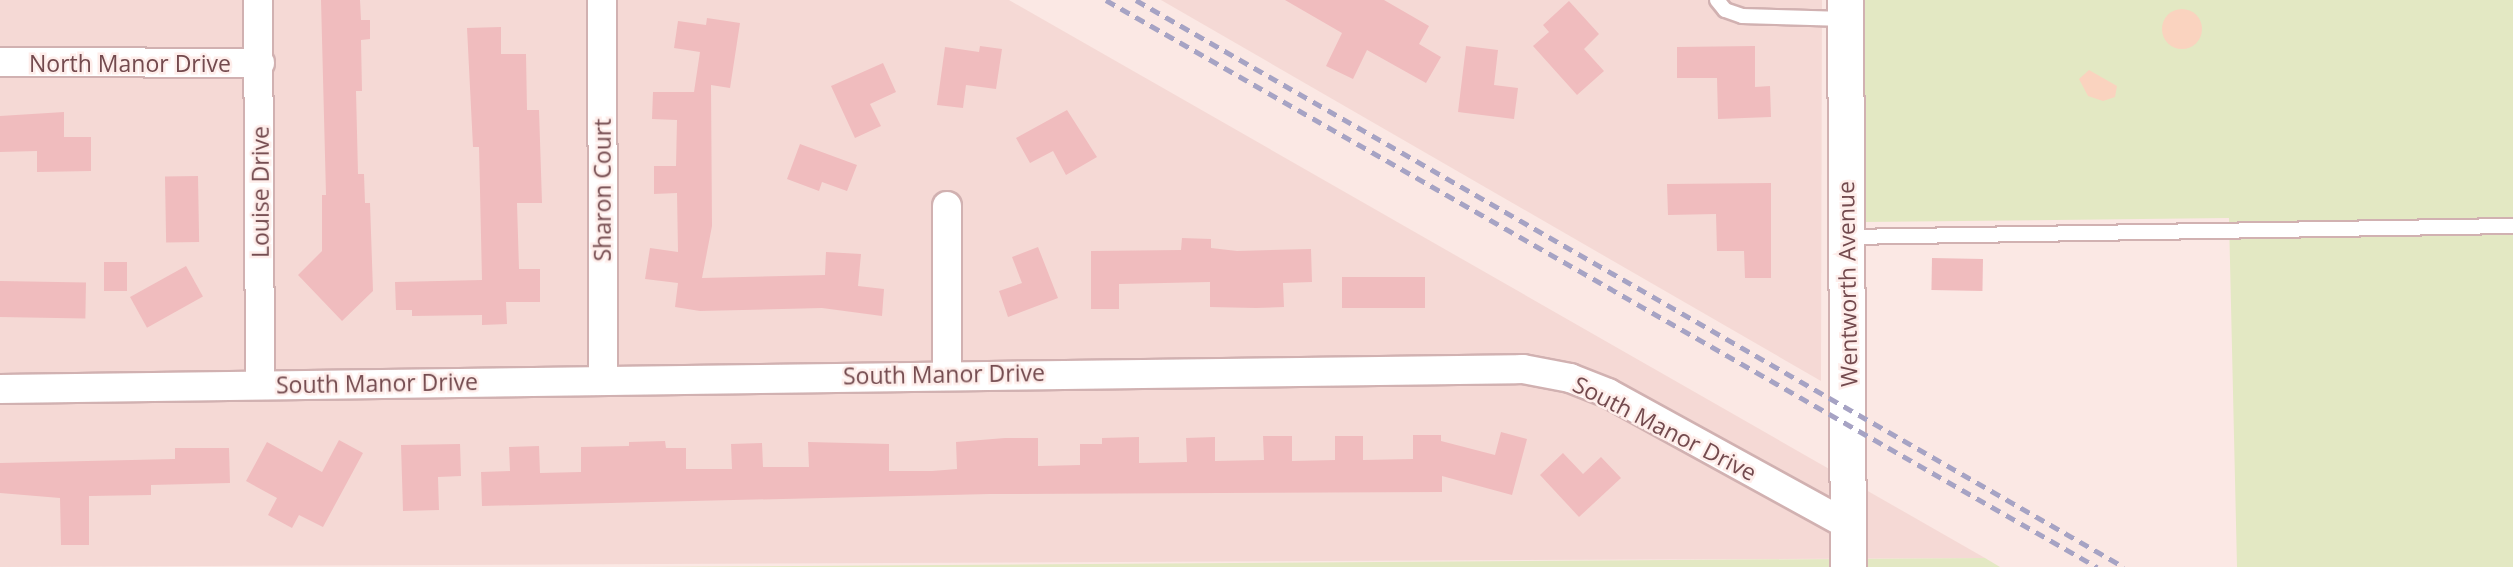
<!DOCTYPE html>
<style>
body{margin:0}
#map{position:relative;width:2513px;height:567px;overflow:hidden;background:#fbe8e4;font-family:"Open Sans",sans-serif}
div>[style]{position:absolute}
.residential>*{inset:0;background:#f5d9d5}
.green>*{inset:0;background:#e3e8c3}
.sand>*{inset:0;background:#fad3bf}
.round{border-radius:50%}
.building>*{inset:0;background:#f0bcbe;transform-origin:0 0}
.roads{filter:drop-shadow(2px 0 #d1b1b1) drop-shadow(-2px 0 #d1b1b1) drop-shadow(0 2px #d1b1b1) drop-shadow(0 -2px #d1b1b1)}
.service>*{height:14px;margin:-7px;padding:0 7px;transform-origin:7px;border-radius:7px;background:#fff}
.minor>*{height:28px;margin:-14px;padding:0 14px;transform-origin:14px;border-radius:14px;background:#fff}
.tertiary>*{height:35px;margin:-17.5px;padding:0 17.5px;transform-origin:17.5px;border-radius:17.5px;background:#fff}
.rail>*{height:5px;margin-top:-2.5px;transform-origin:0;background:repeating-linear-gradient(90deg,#a6a3c4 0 10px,transparent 0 17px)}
span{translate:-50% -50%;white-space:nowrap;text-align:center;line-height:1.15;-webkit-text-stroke:5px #feedea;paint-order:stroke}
.street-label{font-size:23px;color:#734a4e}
</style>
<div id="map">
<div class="residential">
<div style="clip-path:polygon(0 0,1009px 0,1985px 558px,0 567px)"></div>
<div style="clip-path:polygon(1161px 0,1822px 0,1821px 381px)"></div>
</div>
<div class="green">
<div style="clip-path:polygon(1862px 0,2513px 0,2513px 567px,2237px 567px,2229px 218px,1864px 222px)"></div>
<div style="clip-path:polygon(1985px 558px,2000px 567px,640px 567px)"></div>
</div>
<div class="sand">
<div class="round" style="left:2162px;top:9px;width:40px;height:40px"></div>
<div style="clip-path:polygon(2089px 70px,2117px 86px,2115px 97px,2103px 101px,2088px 96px,2079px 79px)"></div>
</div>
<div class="building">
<div style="clip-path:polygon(321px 0,360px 0,361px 20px,370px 20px,370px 39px,361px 40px,362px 91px,356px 91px,358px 174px,364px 174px,365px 203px,370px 203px,373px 291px,342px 321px,298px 275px,322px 251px,322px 195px,326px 195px)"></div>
<div style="clip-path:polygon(1285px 0,1384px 0,1429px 26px,1419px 44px,1441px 57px,1426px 83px,1367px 50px,1353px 79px,1326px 66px,1342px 33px)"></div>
<div style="clip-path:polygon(1569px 1px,1599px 34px,1584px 49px,1604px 71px,1577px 95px,1533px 46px,1549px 32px,1543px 25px)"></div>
<div style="clip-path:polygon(707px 18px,740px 23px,730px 88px,711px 85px,712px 226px,702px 278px,825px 275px,826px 252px,861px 254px,858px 286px,884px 289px,882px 316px,822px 308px,700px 311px,675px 307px,678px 283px,645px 279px,650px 248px,678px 252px,677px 193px,654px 194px,654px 166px,676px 166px,677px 120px,652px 119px,653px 92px,694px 92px,700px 52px,674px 48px,678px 21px,706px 25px)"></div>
<div style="clip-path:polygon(501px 27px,501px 54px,526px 54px,527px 110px,539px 110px,542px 203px,517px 203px,519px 269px,540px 269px,540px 302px,506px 302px,507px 324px,482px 325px,482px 315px,412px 316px,412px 310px,396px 310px,395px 282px,482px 280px,479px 147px,473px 147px,467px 28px)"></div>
<div style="clip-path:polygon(980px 46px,1002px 49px,996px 89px,966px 85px,963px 108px,937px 105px,945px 47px,979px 52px)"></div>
<div style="clip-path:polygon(1466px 46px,1498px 50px,1494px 85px,1518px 88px,1514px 119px,1458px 112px)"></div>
<div style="clip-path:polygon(1755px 46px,1755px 87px,1770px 86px,1771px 117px,1718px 119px,1717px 78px,1677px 78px,1677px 47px)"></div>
<div style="clip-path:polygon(883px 63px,896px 92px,870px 104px,881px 126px,855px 138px,831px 86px)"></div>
<div style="clip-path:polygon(1067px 110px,1097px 157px,1066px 175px,1053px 151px,1030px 163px,1016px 138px)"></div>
<div style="clip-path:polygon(64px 112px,64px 137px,91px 137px,91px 171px,37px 172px,37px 151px,0 152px,0 116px)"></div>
<div style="clip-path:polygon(800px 144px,857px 165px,847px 191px,822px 182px,819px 191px,787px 179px)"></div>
<div style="left:198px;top:176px;width:66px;height:33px;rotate:89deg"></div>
<div style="clip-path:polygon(1771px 183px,1771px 278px,1745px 278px,1744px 251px,1717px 251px,1716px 214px,1668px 215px,1667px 184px)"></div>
<div style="clip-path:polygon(1182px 238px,1211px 239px,1211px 248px,1237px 251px,1311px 249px,1312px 282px,1283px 283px,1284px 307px,1256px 308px,1210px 307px,1210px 282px,1119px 284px,1119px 309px,1091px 309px,1091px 251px,1181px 250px)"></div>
<div style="clip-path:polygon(1038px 247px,1058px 298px,1008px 317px,999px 291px,1022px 283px,1012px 257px)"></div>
<div style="left:1932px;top:258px;width:51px;height:32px;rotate:1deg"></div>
<div style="left:104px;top:262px;width:23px;height:29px"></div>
<div style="left:186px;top:266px;width:35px;height:64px;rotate:61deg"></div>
<div style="left:1425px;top:277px;width:31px;height:83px;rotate:90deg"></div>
<div style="left:0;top:281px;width:86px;height:36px;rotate:1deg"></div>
<div style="clip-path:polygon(1501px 432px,1527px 439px,1512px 495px,1442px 476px,1442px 492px,990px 494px,482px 506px,481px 472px,510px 471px,509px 447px,539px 446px,540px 473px,581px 472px,581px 447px,629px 446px,629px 442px,665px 441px,666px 448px,686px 448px,686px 469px,732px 469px,731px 444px,762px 443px,763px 467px,809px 467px,808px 442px,889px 444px,889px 471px,932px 471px,957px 469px,956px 442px,1005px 438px,1038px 438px,1038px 466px,1080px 465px,1080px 444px,1102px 444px,1102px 438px,1139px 437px,1139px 463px,1187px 462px,1186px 438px,1215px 437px,1215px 461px,1264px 460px,1263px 436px,1292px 436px,1292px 461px,1335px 460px,1335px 436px,1363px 436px,1363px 460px,1413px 459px,1413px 435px,1441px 435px,1441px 441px,1495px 455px)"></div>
<div style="clip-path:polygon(339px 440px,363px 453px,323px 527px,299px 515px,292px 528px,268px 515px,277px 498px,246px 481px,267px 442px,322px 472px)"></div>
<div style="clip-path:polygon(460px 444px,461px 476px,438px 477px,439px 510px,403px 511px,401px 445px)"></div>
<div style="clip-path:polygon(175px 448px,229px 448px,230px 483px,151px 485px,151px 495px,89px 496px,89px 545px,61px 545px,60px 498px,0 493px,0 463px,175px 459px)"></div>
<div style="clip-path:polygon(1563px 453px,1583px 474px,1601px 457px,1621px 478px,1579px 517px,1540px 475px)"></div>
</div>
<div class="roads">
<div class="service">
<div style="left:1717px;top:0;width:13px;rotate:51deg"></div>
<div style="left:1725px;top:10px;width:18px;rotate:19deg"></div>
<div style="left:1742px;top:16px;width:103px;rotate:1.7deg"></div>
<div style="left:1847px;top:237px;width:666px;rotate:-0.95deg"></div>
</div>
<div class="minor">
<div style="left:258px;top:0;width:384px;rotate:89.7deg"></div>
<div style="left:602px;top:0;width:380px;rotate:89.8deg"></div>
<div style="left:0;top:62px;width:260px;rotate:0.2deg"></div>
<div style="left:947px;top:373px;width:167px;rotate:-90deg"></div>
<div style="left:0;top:389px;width:1523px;rotate:-0.75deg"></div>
<div style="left:1523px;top:369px;width:48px;rotate:10.8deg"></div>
<div style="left:1570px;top:378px;width:41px;rotate:21.5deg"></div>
<div style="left:1608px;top:393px;width:276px;rotate:28.8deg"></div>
</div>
<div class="tertiary">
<div style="left:1845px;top:0;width:567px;rotate:89.7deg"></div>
</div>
</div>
<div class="rail">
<div style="left:1106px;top:0;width:1142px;rotate:29.78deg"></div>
<div style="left:1136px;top:0;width:1139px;rotate:29.85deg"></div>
</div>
<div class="street-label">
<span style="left:130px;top:63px">North Manor Drive</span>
<span style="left:602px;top:190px;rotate:-90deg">Sharon Court</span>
<span style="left:260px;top:192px;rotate:-90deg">Louise Drive</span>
<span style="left:1847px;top:284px;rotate:-91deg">Wentworth Avenue</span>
<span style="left:944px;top:374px;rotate:-1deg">South Manor Drive</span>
<span style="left:377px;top:383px;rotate:-1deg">South Manor Drive</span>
<span style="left:1665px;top:428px;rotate:27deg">South Manor Drive</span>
</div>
</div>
